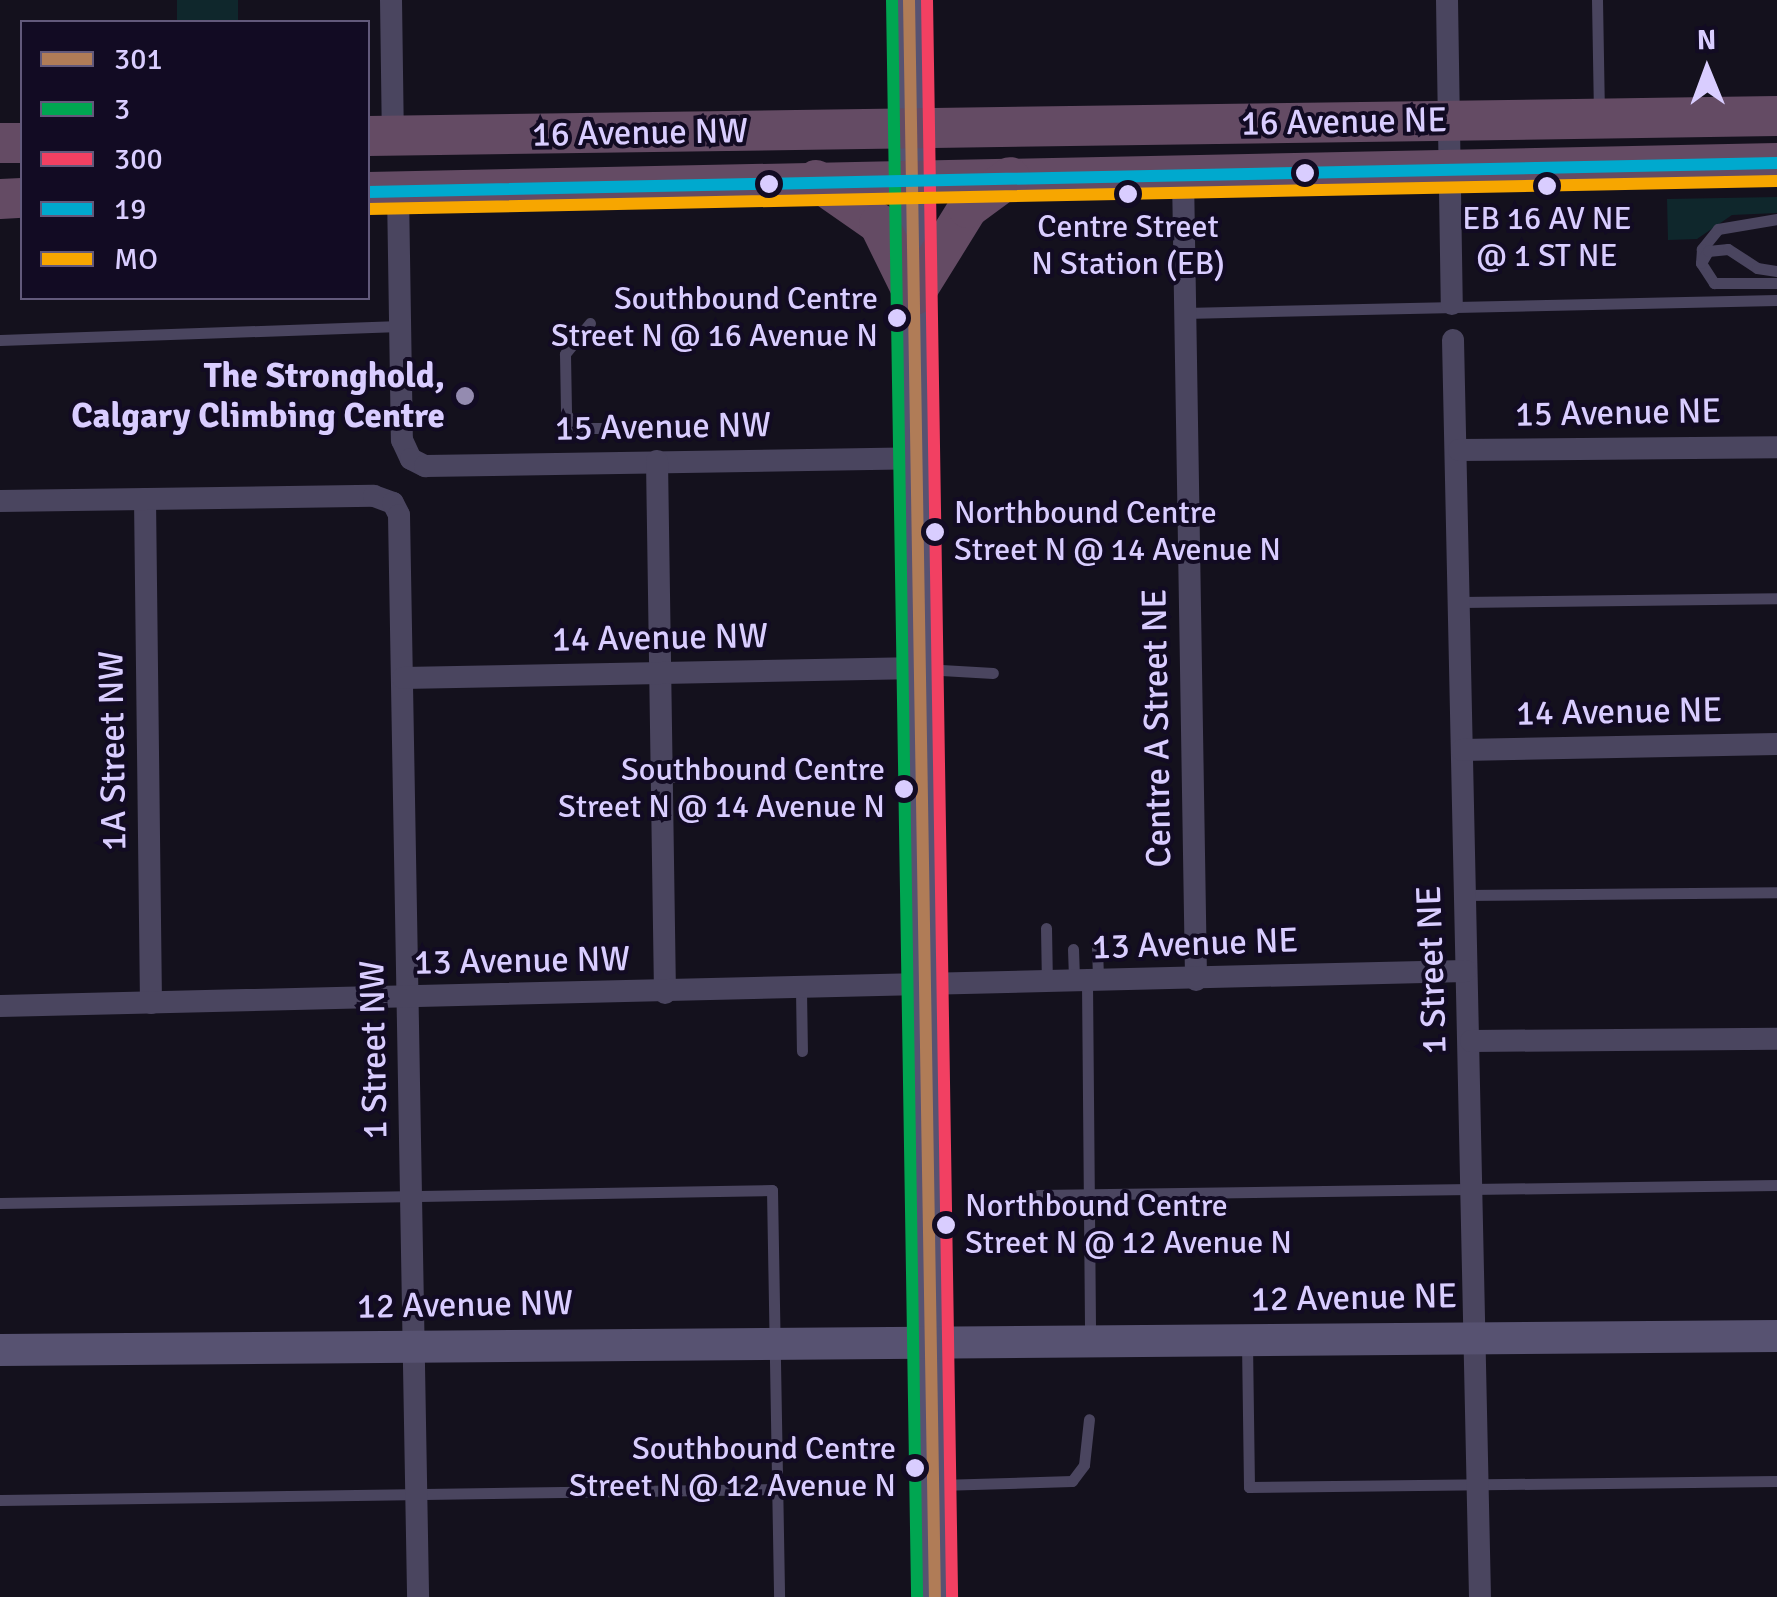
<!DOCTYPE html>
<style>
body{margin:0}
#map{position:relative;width:1777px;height:1597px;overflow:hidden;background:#14111d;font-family:Signika,sans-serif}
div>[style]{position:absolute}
.green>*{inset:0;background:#0f272c;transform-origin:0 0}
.lane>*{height:11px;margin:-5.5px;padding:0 5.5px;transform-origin:5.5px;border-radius:5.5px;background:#4a455f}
.street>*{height:22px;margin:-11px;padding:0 11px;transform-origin:11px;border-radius:11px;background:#4a455f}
.secondary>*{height:32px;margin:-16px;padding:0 16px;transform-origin:16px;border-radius:16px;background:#575271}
.highway>*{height:40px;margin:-20px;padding:0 20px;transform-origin:20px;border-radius:20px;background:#644b64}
.bus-1>*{height:12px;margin:-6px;padding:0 6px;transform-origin:6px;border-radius:6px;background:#b07c57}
.bus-2>*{height:12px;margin:-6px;padding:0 6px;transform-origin:6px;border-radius:6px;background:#00a651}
.bus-3>*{height:12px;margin:-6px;padding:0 6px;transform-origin:6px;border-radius:6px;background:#f24062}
.bus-4>*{height:12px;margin:-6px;padding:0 6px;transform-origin:6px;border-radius:6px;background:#00a9ce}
.bus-5>*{height:12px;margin:-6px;padding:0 6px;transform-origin:6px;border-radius:6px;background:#f7a600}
.dots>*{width:28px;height:28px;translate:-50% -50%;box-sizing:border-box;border:5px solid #120b23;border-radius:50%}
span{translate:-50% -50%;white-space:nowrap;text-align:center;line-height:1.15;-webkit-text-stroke:8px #120b23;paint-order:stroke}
.bus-label{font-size:32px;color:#d9cdff}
.right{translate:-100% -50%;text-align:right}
.left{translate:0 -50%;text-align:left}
.street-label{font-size:35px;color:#d9cdff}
.poi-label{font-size:35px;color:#d9cdff;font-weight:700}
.legend{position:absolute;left:20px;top:20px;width:350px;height:280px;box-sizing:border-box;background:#120b23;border:2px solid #62597b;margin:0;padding:12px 18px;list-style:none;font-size:30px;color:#d9cdff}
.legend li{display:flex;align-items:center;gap:20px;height:50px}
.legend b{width:50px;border:2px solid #62597b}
.north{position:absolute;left:1657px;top:20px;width:100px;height:100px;-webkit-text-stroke:8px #120b23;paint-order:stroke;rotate:359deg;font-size:28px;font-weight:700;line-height:40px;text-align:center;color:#d9cdff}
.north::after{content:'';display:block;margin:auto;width:35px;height:45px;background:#d9cdff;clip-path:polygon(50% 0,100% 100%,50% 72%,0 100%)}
</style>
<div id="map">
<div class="green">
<div style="left:177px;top:0;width:61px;height:22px"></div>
<div style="clip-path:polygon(1777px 197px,1777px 213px,1732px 215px,1697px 239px,1668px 240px,1667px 199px)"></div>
</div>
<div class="lane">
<div style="left:1597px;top:0;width:114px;rotate:89deg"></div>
<div style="left:1777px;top:219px;width:60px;rotate:170.4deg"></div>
<div style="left:1718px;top:229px;width:26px;rotate:129deg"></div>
<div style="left:1702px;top:249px;width:14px;rotate:94deg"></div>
<div style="left:1701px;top:263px;width:24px;rotate:57deg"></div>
<div style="left:1714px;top:283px;width:63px"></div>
<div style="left:1701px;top:263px;width:14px;rotate:-60deg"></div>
<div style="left:1708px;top:251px;width:20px;rotate:-6deg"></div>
<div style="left:1728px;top:249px;width:35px;rotate:33deg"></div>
<div style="left:1757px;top:268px;width:20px;rotate:9deg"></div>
<div style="left:1184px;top:313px;width:593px;rotate:-1.26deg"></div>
<div style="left:590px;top:323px;width:40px;rotate:129deg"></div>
<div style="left:565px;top:354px;width:60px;rotate:89deg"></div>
<div style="left:566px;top:414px;width:18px;rotate:52deg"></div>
<div style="left:577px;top:428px;width:29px"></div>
<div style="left:0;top:340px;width:400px;rotate:-2deg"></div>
<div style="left:1460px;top:602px;width:317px;rotate:-0.7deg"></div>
<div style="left:924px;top:669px;width:69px;rotate:3.3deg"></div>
<div style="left:662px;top:778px;width:64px;rotate:-7.2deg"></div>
<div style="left:1463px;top:895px;width:314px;rotate:-0.5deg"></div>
<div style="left:1046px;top:928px;width:56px;rotate:89deg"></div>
<div style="left:1097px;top:948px;width:34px;rotate:88deg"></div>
<div style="left:1073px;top:949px;width:34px;rotate:88deg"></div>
<div style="left:1087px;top:983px;width:355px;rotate:89.5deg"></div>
<div style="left:801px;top:990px;width:61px;rotate:89.1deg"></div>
<div style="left:1038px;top:1195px;width:739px;rotate:-0.78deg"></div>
<div style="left:0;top:1203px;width:772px;rotate:-0.96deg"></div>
<div style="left:772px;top:1190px;width:407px;rotate:89deg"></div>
<div style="left:1247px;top:1343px;width:144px;rotate:89.2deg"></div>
<div style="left:1249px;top:1487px;width:528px;rotate:-0.65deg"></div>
<div style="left:938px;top:1485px;width:134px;rotate:-1.7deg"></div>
<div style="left:1072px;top:1481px;width:20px;rotate:-53deg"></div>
<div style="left:1084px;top:1465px;width:46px;rotate:-83.8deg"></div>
<div style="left:0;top:1500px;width:777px;rotate:-0.81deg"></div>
</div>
<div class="street">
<div style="left:391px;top:0;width:136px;rotate:89.2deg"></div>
<div style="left:1447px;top:0;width:304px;rotate:89.1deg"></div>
<div style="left:1183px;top:176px;width:804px;rotate:89.07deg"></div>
<div style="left:398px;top:192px;width:248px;rotate:89.1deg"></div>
<div style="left:402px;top:440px;width:21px;rotate:65deg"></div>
<div style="left:411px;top:459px;width:16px;rotate:27deg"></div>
<div style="left:425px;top:466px;width:492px;rotate:-0.9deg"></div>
<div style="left:1453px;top:340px;width:1257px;rotate:88.77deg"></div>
<div style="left:1459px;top:450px;width:318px;rotate:-0.5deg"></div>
<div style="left:657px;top:461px;width:532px;rotate:89.14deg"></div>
<div style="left:145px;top:499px;width:504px;rotate:89.32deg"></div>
<div style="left:0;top:501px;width:374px;rotate:-0.8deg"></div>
<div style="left:374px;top:496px;width:20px;rotate:20deg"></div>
<div style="left:393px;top:503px;width:13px;rotate:63deg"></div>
<div style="left:399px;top:515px;width:1082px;rotate:88.99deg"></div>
<div style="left:403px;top:678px;width:517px;rotate:-1.11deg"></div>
<div style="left:1462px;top:750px;width:315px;rotate:-1.1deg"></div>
<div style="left:0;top:1006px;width:1466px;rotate:-1.37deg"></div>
<div style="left:1471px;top:1041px;width:306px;rotate:-0.4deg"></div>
</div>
<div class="secondary">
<div style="left:909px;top:0;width:1597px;rotate:89.07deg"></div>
<div style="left:0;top:1350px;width:1777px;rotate:-0.45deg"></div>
</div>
<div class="highway">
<div style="left:368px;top:136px;width:1409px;rotate:-0.81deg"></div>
<div style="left:0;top:143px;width:22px"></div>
<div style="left:816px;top:180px;width:77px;rotate:34.9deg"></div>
<div style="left:879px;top:224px;width:79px;rotate:63.8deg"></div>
<div style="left:368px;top:192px;width:1409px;rotate:-1.18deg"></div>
<div style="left:0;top:199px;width:22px;rotate:-3deg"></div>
<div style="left:914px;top:295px;width:102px;rotate:-58.2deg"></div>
<div style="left:968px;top:208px;width:52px;rotate:-36.4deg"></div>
</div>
<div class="bus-1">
<div style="left:909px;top:0;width:1597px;rotate:89.07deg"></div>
</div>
<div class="bus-2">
<div style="left:892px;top:0;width:1597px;rotate:89.1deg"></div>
</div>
<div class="bus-3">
<div style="left:927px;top:0;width:1597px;rotate:89.1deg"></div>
</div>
<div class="bus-4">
<div style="left:368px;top:192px;width:1409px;rotate:-1.18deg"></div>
</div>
<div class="bus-5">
<div style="left:368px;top:209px;width:1409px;rotate:-1.14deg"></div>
</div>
<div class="dots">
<div style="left:1305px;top:173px;background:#d9cdff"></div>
<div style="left:769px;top:184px;background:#d9cdff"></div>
<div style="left:1547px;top:186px;background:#d9cdff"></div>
<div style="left:1128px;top:194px;background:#d9cdff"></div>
<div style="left:897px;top:318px;background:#d9cdff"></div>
<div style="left:465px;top:396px;background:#948bb0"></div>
<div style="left:935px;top:532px;background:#d9cdff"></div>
<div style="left:904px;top:789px;background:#d9cdff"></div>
<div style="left:946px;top:1225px;background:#d9cdff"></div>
<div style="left:915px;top:1468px;background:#d9cdff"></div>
</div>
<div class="bus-label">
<span style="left:1547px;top:238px">EB 16 AV NE<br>@ 1 ST NE</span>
<span style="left:1128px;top:246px">Centre Street<br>N Station (EB)</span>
<span class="right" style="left:878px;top:318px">Southbound Centre<br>Street N @ 16 Avenue N</span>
<span class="left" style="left:954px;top:532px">Northbound Centre<br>Street N @ 14 Avenue N</span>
<span class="right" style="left:885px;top:789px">Southbound Centre<br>Street N @ 14 Avenue N</span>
<span class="left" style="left:965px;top:1225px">Northbound Centre<br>Street N @ 12 Avenue N</span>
<span class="right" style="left:896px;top:1468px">Southbound Centre<br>Street N @ 12 Avenue N</span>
</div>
<div class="street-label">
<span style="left:1344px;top:122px;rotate:-1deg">16 Avenue NE</span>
<span style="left:640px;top:133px;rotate:-1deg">16 Avenue NW</span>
<span style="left:1618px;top:413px;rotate:-1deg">15 Avenue NE</span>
<span style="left:663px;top:427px;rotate:-1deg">15 Avenue NW</span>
<span style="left:660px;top:638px;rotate:-1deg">14 Avenue NW</span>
<span style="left:1619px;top:712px;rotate:-1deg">14 Avenue NE</span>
<span style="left:1157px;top:728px;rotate:-91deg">Centre A Street NE</span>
<span style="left:113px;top:751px;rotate:-91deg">1A Street NW</span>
<span style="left:1195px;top:944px;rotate:-2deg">13 Avenue NE</span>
<span style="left:522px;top:961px;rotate:-1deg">13 Avenue NW</span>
<span style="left:1432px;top:970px;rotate:-92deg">1 Street NE</span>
<span style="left:374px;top:1050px;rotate:-91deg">1 Street NW</span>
<span style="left:1354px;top:1298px;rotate:-1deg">12 Avenue NE</span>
<span style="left:465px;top:1305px;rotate:-1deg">12 Avenue NW</span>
</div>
<div class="poi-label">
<span class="right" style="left:445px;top:396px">The Stronghold,<br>Calgary Climbing Centre</span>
</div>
<ul class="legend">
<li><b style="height:12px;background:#b07c57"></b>301</li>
<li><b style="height:12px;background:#00a651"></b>3</li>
<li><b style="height:12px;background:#f24062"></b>300</li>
<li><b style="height:12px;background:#00a9ce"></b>19</li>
<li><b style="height:12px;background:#f7a600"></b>MO</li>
</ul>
<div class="north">N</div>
</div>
